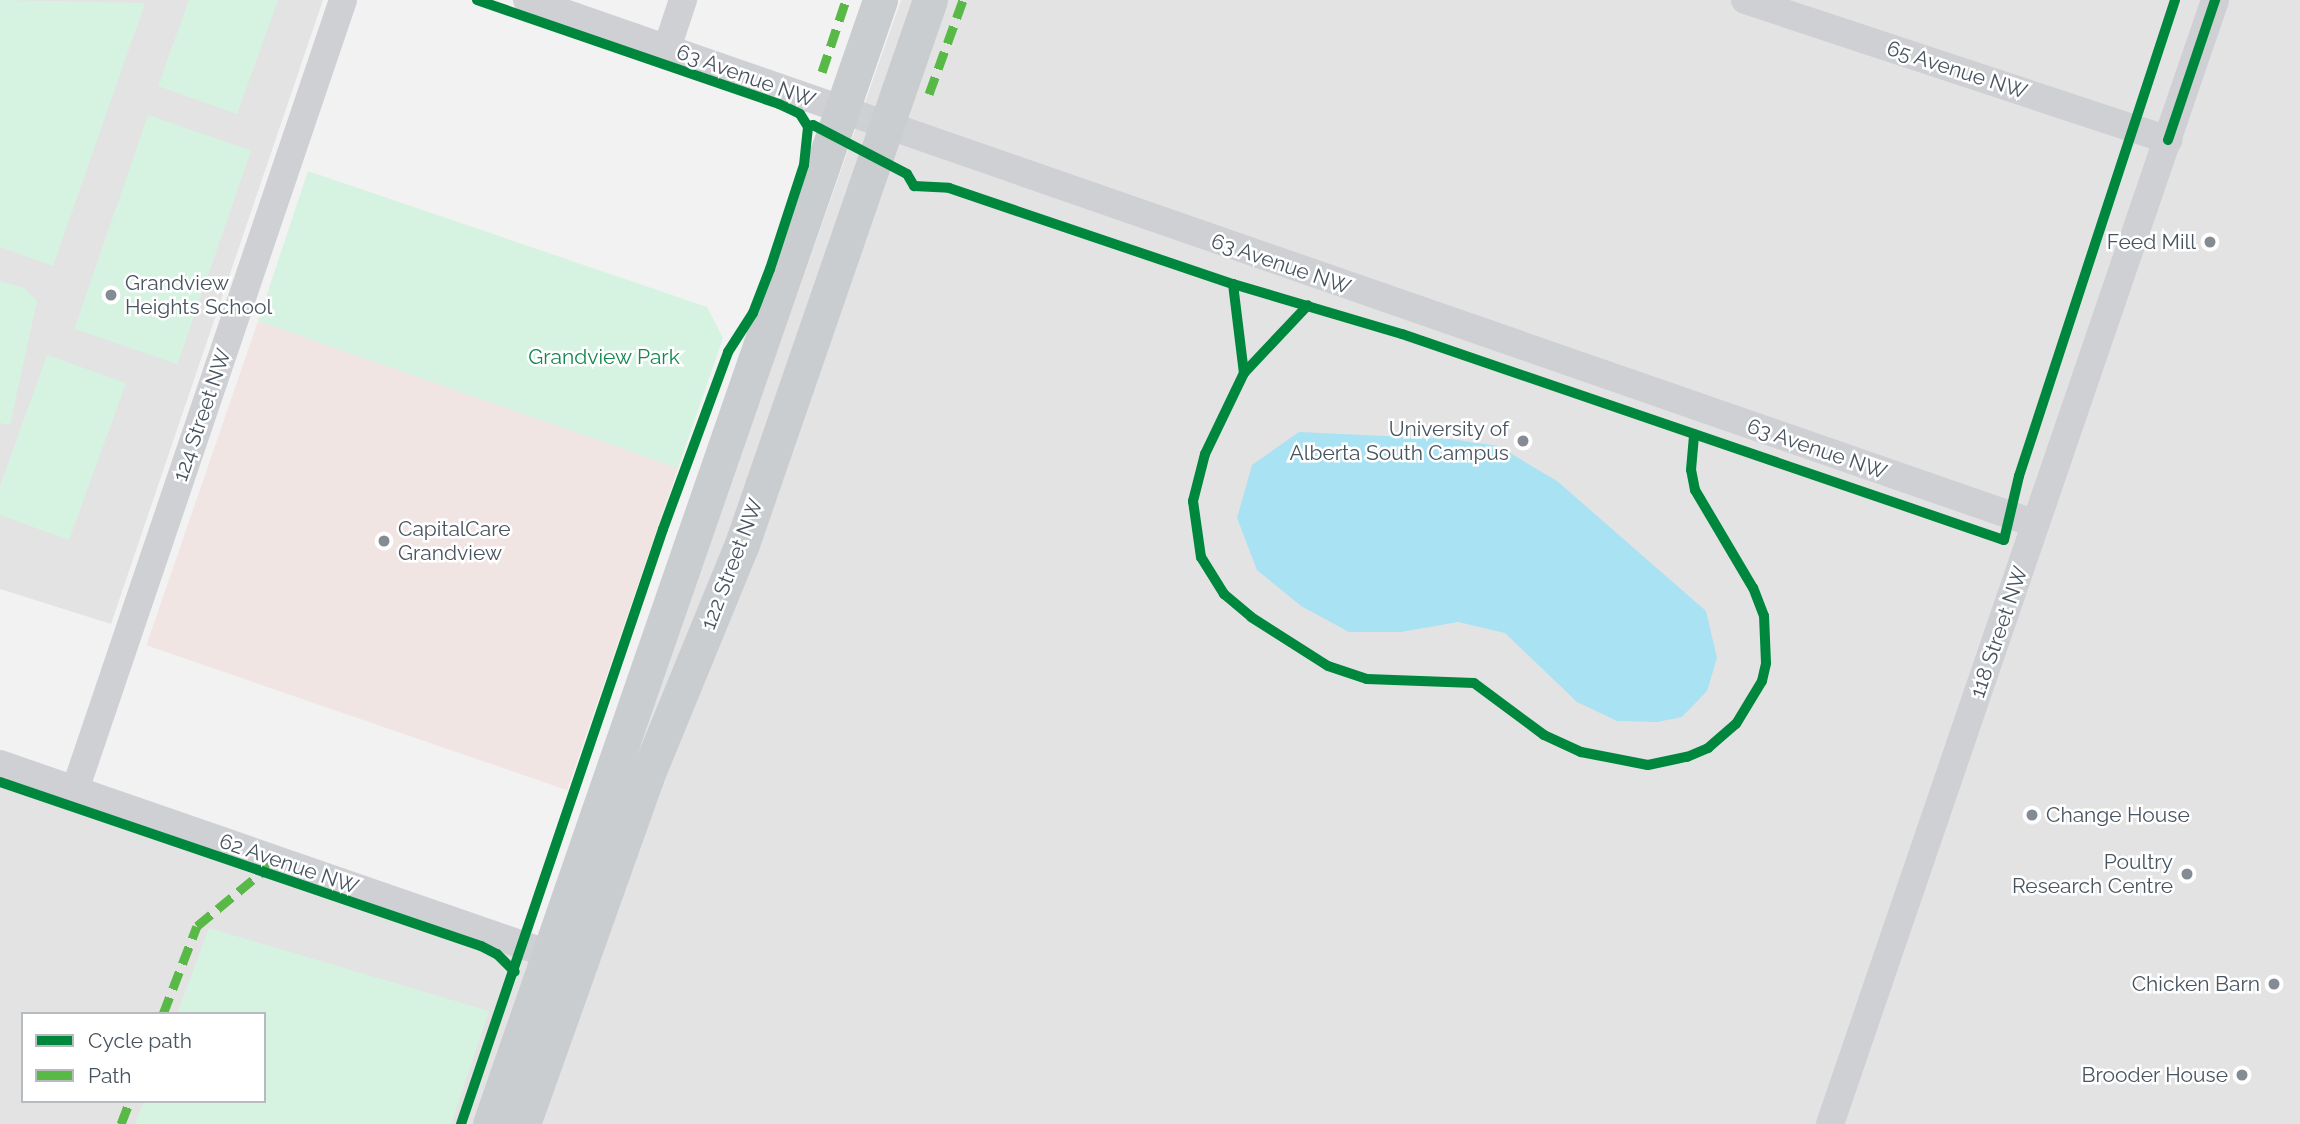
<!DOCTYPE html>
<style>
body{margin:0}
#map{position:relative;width:2300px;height:1124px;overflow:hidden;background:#f3f2f2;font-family:Raleway,sans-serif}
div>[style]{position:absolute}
.education>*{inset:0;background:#e4e3e4}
.medical>*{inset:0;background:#f1e5e4;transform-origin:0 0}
.green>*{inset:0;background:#d6f2e1;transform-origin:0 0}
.water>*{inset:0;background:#a9e2f2}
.minor>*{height:28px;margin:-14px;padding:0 14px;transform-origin:14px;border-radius:14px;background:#ced0d3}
.major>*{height:35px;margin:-17.5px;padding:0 17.5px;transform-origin:17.5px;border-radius:17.5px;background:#c9cdd0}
.quiet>*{height:9px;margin-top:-4.5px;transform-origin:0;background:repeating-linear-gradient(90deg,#58b947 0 18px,transparent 0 27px)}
.cycleway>*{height:10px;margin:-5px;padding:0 5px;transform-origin:5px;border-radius:5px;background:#00873e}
.dots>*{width:19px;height:19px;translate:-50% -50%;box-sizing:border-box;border:4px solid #fff;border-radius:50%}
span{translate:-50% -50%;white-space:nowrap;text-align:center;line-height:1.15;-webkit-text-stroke:5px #fff;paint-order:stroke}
.street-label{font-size:21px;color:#485460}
.poi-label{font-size:21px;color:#485460}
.right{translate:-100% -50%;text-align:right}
.left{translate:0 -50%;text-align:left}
.park-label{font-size:21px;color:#12884e}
.legend{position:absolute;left:21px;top:1012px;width:245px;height:91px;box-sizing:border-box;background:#fff;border:2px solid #b6bbbf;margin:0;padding:9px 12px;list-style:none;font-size:21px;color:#485460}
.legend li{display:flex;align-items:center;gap:14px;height:35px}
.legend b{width:35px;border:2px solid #b6bbbf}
</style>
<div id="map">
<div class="education">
<div style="clip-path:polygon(0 0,323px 0,111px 624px,0 589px)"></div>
<div style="clip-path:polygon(evenodd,901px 0,2300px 0,2300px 1124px,0 1124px,0 764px,563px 959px,901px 0,23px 1014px,264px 1014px,264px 1101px,23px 1101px,23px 1014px)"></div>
</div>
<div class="medical">
<div style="left:258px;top:321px;width:445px;height:343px;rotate:19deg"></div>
</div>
<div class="green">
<div style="clip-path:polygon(0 0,145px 3px,53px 266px,0 247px)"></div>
<div style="clip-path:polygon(189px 0,278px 0,237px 114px,158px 86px)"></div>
<div style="left:148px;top:115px;width:109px;height:226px;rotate:19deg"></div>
<div style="clip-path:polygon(308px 171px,707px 307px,723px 338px,678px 468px,258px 321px)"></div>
<div style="clip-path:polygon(0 281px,24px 288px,37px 301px,10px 425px,0 423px)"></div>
<div style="clip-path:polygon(47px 355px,126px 383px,69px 540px,0 515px,0 486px)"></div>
<div style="clip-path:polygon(209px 928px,489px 1011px,451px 1124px,135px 1124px,144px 1101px,264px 1101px,264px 1014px,177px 1014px)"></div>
</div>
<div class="water">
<div style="clip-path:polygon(1299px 432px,1451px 439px,1498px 446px,1557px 481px,1706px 611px,1717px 658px,1707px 691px,1682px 717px,1657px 722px,1617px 721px,1577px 702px,1505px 633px,1458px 622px,1401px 632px,1349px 632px,1301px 606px,1257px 570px,1237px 518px,1252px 465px)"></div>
</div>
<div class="minor">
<div style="left:527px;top:0;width:1597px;rotate:19.15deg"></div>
<div style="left:1745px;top:0;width:446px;rotate:18.3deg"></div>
<div style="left:667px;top:48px;width:51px;rotate:-71.6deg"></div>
<div style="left:0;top:764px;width:599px;rotate:19.1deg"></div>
<div style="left:75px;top:790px;width:834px;rotate:-71.26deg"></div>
<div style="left:1830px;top:1124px;width:1188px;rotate:-71.09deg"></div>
</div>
<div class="major">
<div style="left:490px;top:1124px;width:1190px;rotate:-70.86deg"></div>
<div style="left:523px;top:1124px;width:367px;rotate:-70.4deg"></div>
<div style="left:646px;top:778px;width:253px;rotate:-67.7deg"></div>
<div style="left:742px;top:544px;width:576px;rotate:-70.94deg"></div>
</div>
<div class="quiet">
<div style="left:822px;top:72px;width:76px;rotate:-71.6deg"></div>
<div style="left:929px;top:94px;width:100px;rotate:-70.1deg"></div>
<div style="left:163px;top:1014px;width:94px;rotate:-68.9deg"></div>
<div style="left:197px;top:926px;width:85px;rotate:-39.7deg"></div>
<div style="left:262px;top:872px;width:17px;rotate:-66deg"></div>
<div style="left:121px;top:1124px;width:25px;rotate:-69deg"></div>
</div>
<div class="cycleway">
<div style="left:477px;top:0;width:319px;rotate:19deg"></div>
<div style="left:779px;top:104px;width:23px;rotate:25deg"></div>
<div style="left:800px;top:114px;width:15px;rotate:58deg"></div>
<div style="left:2168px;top:140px;width:148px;rotate:-71.4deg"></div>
<div style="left:1233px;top:284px;width:90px;rotate:83deg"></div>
<div style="left:1244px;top:373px;width:90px;rotate:115.7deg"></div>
<div style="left:1205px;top:454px;width:49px;rotate:104.3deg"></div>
<div style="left:1193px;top:501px;width:57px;rotate:81.9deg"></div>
<div style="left:1201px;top:557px;width:44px;rotate:58.1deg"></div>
<div style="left:1224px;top:594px;width:35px;rotate:40deg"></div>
<div style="left:1251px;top:617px;width:91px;rotate:32.5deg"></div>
<div style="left:1328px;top:666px;width:41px;rotate:18.4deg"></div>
<div style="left:1367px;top:679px;width:107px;rotate:2.1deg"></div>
<div style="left:1474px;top:683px;width:87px;rotate:36.6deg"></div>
<div style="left:1544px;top:735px;width:41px;rotate:24.7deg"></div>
<div style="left:1581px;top:752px;width:68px;rotate:11deg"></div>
<div style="left:1648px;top:765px;width:40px;rotate:-12deg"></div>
<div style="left:1687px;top:757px;width:23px;rotate:-23deg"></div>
<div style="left:1708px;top:748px;width:37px;rotate:-41deg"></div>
<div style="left:1736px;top:724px;width:50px;rotate:-58.8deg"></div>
<div style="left:1762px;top:681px;width:18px;rotate:-77deg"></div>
<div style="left:1766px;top:663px;width:47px;rotate:-92.4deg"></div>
<div style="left:1764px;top:616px;width:30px;rotate:-111deg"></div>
<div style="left:1753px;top:588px;width:114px;rotate:-120.6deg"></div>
<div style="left:1695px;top:490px;width:20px;rotate:-101deg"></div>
<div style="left:1691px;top:470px;width:36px;rotate:-85deg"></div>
<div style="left:1244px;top:373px;width:93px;rotate:-46.7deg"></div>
<div style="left:0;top:782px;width:508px;rotate:18.83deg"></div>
<div style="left:481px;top:946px;width:18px;rotate:27deg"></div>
<div style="left:497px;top:954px;width:25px;rotate:45deg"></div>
<div style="left:461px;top:1124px;width:628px;rotate:-71.25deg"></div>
<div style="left:663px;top:529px;width:189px;rotate:-69.8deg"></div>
<div style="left:728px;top:352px;width:46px;rotate:-57.3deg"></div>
<div style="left:753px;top:313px;width:47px;rotate:-68.9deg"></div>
<div style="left:770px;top:269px;width:109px;rotate:-71.9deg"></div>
<div style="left:804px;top:165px;width:38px;rotate:-84deg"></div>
<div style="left:808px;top:127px;width:5px;rotate:-22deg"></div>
<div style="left:813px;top:125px;width:106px;rotate:27.5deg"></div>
<div style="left:907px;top:174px;width:14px;rotate:60deg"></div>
<div style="left:914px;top:186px;width:35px;rotate:3deg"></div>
<div style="left:949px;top:188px;width:300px;rotate:18.7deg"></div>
<div style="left:1233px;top:284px;width:176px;rotate:16.5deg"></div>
<div style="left:1402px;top:334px;width:636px;rotate:18.89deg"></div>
<div style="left:2004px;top:540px;width:66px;rotate:-76.8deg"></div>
<div style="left:2019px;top:476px;width:501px;rotate:-71.85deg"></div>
</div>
<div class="dots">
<div style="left:2210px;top:242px;background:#848b93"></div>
<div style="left:111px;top:295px;background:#848b93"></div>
<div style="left:1523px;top:441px;background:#848b93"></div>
<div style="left:384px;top:541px;background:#848b93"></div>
<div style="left:2032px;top:815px;background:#848b93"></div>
<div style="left:2187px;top:874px;background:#848b93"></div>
<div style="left:2274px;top:984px;background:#848b93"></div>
<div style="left:2242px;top:1075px;background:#848b93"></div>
</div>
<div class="street-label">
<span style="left:1957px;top:70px;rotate:18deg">65 Avenue NW</span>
<span style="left:746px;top:76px;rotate:20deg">63 Avenue NW</span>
<span style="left:1281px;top:264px;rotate:19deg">63 Avenue NW</span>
<span style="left:202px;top:415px;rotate:-71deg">124 Street NW</span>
<span style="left:1817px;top:449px;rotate:19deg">63 Avenue NW</span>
<span style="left:732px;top:564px;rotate:-69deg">122 Street NW</span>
<span style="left:1999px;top:632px;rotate:-71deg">118 Street NW</span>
<span style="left:289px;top:864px;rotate:19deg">62 Avenue NW</span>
</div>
<div class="poi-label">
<span class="right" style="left:2196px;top:242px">Feed Mill</span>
<span class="left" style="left:125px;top:295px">Grandview<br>Heights School</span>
<span class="right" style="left:1509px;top:441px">University of<br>Alberta South Campus</span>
<span class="left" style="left:398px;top:541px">CapitalCare<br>Grandview</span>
<span class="left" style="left:2046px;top:815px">Change House</span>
<span class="right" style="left:2173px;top:874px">Poultry<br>Research Centre</span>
<span class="right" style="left:2260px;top:984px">Chicken Barn</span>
<span class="right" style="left:2228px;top:1075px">Brooder House</span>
</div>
<div class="park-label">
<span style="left:604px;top:357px">Grandview Park</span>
</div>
<ul class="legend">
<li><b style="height:9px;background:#00873e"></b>Cycle path</li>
<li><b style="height:9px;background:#58b947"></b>Path</li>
</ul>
</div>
